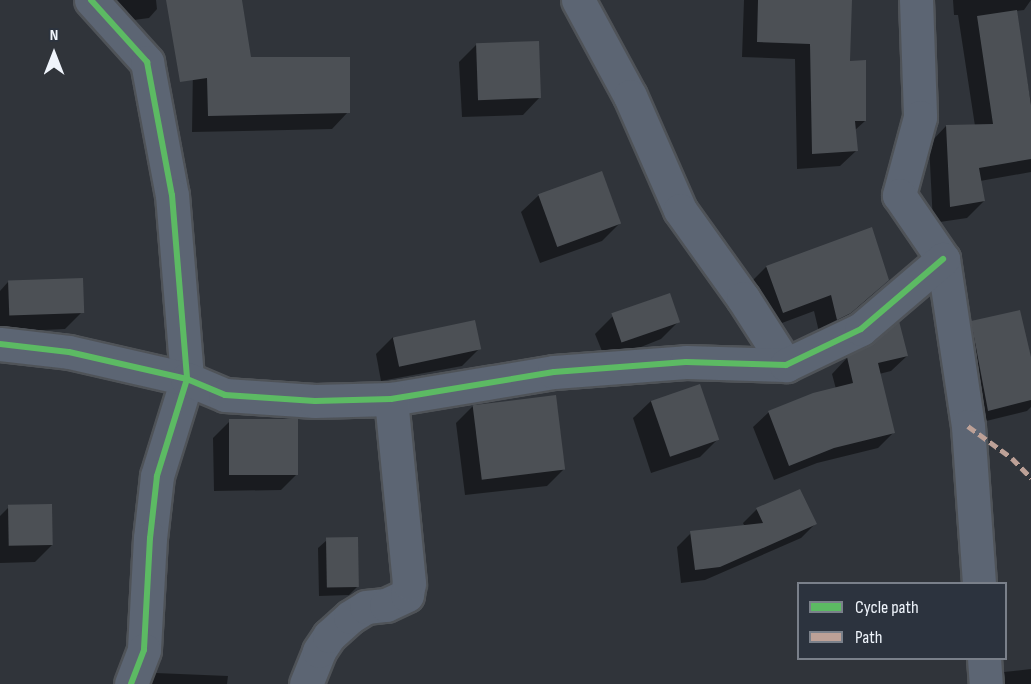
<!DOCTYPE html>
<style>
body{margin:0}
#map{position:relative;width:1031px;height:684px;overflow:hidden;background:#30343a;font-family:"Sofia Sans Condensed",sans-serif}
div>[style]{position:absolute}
.shadow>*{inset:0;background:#0007}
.building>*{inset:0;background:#4c5055;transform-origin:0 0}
.roads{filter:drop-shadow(2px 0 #4f5358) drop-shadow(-2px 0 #4f5358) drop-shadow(0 2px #4f5358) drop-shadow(0 -2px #4f5358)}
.minor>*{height:33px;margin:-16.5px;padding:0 16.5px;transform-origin:16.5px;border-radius:16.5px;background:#5c6573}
.quiet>*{height:4.5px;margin-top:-2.25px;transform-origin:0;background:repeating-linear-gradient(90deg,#bda197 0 9px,transparent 0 13.5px)}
.cycleway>*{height:6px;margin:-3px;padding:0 3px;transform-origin:3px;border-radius:3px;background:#5cba63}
span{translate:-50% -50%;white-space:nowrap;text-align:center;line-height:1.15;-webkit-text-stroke:4.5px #2c333e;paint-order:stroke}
.legend{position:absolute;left:797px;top:582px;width:210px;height:78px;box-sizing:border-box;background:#2c333e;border:2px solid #7a808a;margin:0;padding:8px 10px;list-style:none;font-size:18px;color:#eff4fb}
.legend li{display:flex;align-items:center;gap:12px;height:30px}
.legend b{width:30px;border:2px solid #7a808a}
.north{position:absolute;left:24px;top:24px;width:60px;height:60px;-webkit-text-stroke:4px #2c333e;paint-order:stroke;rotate:0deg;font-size:16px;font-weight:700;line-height:24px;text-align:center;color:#eff4fb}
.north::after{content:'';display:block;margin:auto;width:21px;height:27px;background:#eff4fb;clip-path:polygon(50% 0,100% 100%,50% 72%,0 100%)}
</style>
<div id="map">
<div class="shadow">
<div style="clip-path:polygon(102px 0,156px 0,157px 9px,149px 18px,119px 22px)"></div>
<div style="clip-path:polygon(194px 0,240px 0,250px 58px,348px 112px,332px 129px,192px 132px)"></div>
<div style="clip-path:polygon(744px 0,851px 0,849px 62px,865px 121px,854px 131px,856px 151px,840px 166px,797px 169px,795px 59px,742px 57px)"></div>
<div style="clip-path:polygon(953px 0,1031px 0,1024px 10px,1015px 11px,1031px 104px,1031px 172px,980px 181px,984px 201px,967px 218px,933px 223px,929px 144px,946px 126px,975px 126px,958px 15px,954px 15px)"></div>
<div style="clip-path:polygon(476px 45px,540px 97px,523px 115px,462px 117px,459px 62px)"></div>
<div style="clip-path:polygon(539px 195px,619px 224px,602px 241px,540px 263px,521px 212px)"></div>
<div style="clip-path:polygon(871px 229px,887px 280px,870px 297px,832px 330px,820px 336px,814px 311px,766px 329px,749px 284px,766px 267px)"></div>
<div style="clip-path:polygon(8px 282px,82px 312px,65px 329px,0 332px,0 291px)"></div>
<div style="clip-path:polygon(669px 295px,678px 322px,661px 339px,606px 361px,595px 334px,612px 317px)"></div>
<div style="clip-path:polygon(972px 322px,1031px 358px,1031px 407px,1027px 411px,974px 424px,958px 337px)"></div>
<div style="clip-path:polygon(393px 337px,479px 349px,462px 366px,381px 381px,376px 354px)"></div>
<div style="clip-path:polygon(907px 356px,891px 371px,879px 374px,893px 433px,878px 448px,817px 463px,774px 480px,753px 427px,769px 412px,836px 389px,832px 374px,847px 358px)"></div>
<div style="clip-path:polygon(651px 401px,717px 440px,700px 457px,651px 473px,633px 418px)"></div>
<div style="clip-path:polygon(473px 406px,564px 469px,547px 486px,465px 495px,456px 423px)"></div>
<div style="clip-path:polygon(230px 421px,298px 473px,281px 490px,214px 491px,213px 438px)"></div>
<div style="clip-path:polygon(8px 508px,52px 545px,35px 562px,0 563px,0 516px)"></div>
<div style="clip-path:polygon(757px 509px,815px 524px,801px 538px,705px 580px,681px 583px,677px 547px,691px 533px,745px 527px,743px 523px)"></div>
<div style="clip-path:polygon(327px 540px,358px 586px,349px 595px,319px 596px,318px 548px)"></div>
<div style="clip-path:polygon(1031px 669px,1031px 684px,992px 684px,1004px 672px)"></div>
<div style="clip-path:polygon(156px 673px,228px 676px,227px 684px,145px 684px)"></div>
</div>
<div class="building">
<div style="clip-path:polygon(166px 0,242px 0,251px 57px,350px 57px,350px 113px,208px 116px,207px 78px,180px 82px)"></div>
<div style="clip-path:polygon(758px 0,852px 0,850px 61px,866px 60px,866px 121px,855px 121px,858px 151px,812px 154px,810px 44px,757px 42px)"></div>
<div style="clip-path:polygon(1017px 10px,1031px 105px,1031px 159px,979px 168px,985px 201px,950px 207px,946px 125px,993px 124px,977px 16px)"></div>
<div style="left:539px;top:41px;width:57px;height:63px;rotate:88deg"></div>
<div style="left:602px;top:171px;width:56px;height:68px;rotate:70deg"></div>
<div style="clip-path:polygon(872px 227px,889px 280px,851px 313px,837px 320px,831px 295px,783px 313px,766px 266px)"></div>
<div style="left:83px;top:278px;width:35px;height:75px;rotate:88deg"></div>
<div style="left:670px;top:293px;width:31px;height:62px;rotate:71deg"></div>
<div style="clip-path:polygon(1020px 310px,1031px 357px,1031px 400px,988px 411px,971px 321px)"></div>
<div style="left:475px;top:320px;width:30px;height:84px;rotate:78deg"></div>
<div style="clip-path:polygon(899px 321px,908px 356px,878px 363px,895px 433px,834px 448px,789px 466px,768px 411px,813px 393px,853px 383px,847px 357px,873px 343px)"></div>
<div style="left:700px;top:384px;width:59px;height:52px;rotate:71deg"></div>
<div style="left:556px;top:395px;width:75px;height:84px;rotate:83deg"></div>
<div style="left:229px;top:419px;width:69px;height:56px"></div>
<div style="clip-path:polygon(800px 489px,817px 524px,720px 567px,695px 570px,690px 531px,763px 523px,756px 508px)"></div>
<div style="left:52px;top:504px;width:41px;height:44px;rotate:89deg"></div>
<div style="left:358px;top:537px;width:50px;height:32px;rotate:89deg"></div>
</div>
<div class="roads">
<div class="minor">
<div style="left:91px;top:0;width:84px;rotate:47.9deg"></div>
<div style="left:147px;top:62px;width:135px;rotate:79.4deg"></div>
<div style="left:172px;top:195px;width:185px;rotate:85.3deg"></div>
<div style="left:187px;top:379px;width:102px;rotate:107.2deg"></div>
<div style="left:157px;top:476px;width:62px;rotate:96.4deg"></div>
<div style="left:150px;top:538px;width:112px;rotate:93.1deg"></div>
<div style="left:144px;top:650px;width:36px;rotate:111deg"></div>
<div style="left:578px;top:0;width:109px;rotate:61.6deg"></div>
<div style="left:630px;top:96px;width:124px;rotate:66.3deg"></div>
<div style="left:680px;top:210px;width:108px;rotate:54.4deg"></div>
<div style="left:743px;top:298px;width:80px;rotate:57.3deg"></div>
<div style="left:916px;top:0;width:117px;rotate:88deg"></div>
<div style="left:920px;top:117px;width:81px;rotate:105.1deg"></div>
<div style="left:899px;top:195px;width:78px;rotate:55.5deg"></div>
<div style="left:943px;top:259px;width:169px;rotate:81.5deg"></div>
<div style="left:968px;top:426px;width:158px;rotate:86deg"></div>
<div style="left:0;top:344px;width:69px;rotate:6.6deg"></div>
<div style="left:69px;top:352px;width:121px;rotate:12.9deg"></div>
<div style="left:187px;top:379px;width:41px;rotate:22.8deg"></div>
<div style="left:225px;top:395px;width:90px;rotate:3.8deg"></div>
<div style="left:315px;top:401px;width:76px;rotate:-1.5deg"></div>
<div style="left:391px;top:399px;width:165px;rotate:-9.4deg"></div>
<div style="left:554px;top:372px;width:132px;rotate:-4.3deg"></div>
<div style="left:686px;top:362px;width:100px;rotate:1.7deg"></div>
<div style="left:786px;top:365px;width:83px;rotate:-25.6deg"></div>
<div style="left:861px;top:329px;width:108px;rotate:-40.5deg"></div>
<div style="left:984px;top:658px;width:26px;rotate:86deg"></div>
<div style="left:306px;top:684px;width:35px;rotate:-68deg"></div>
<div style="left:319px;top:651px;width:18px;rotate:-56deg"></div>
<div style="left:329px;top:636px;width:28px;rotate:-42deg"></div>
<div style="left:350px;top:617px;width:19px;rotate:-32deg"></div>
<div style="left:366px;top:607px;width:20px;rotate:-6deg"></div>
<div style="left:386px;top:605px;width:23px;rotate:-25deg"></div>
<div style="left:407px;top:595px;width:12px;rotate:-81deg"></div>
<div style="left:409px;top:583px;width:185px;rotate:-95.6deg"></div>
</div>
</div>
<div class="quiet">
<div style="left:968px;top:426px;width:54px;rotate:36deg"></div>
<div style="left:1012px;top:458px;width:28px;rotate:46deg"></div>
</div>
<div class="cycleway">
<div style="left:91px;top:0;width:84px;rotate:47.9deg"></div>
<div style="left:147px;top:62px;width:135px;rotate:79.4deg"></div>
<div style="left:172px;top:195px;width:185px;rotate:85.3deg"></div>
<div style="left:187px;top:379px;width:102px;rotate:107.2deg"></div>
<div style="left:157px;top:476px;width:62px;rotate:96.4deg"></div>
<div style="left:150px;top:538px;width:112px;rotate:93.1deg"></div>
<div style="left:144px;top:650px;width:36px;rotate:111deg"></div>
<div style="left:0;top:344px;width:69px;rotate:6.6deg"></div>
<div style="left:69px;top:352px;width:121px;rotate:12.9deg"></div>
<div style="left:187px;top:379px;width:41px;rotate:22.8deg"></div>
<div style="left:225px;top:395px;width:90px;rotate:3.8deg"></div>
<div style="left:315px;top:401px;width:76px;rotate:-1.5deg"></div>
<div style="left:391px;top:399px;width:165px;rotate:-9.4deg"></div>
<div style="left:554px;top:372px;width:132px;rotate:-4.3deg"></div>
<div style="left:686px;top:362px;width:100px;rotate:1.7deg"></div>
<div style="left:786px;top:365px;width:83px;rotate:-25.6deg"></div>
<div style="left:861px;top:329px;width:108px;rotate:-40.5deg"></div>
</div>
<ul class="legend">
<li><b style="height:8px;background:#5cba63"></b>Cycle path</li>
<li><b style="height:8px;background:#bda197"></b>Path</li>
</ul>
<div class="north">N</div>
</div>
